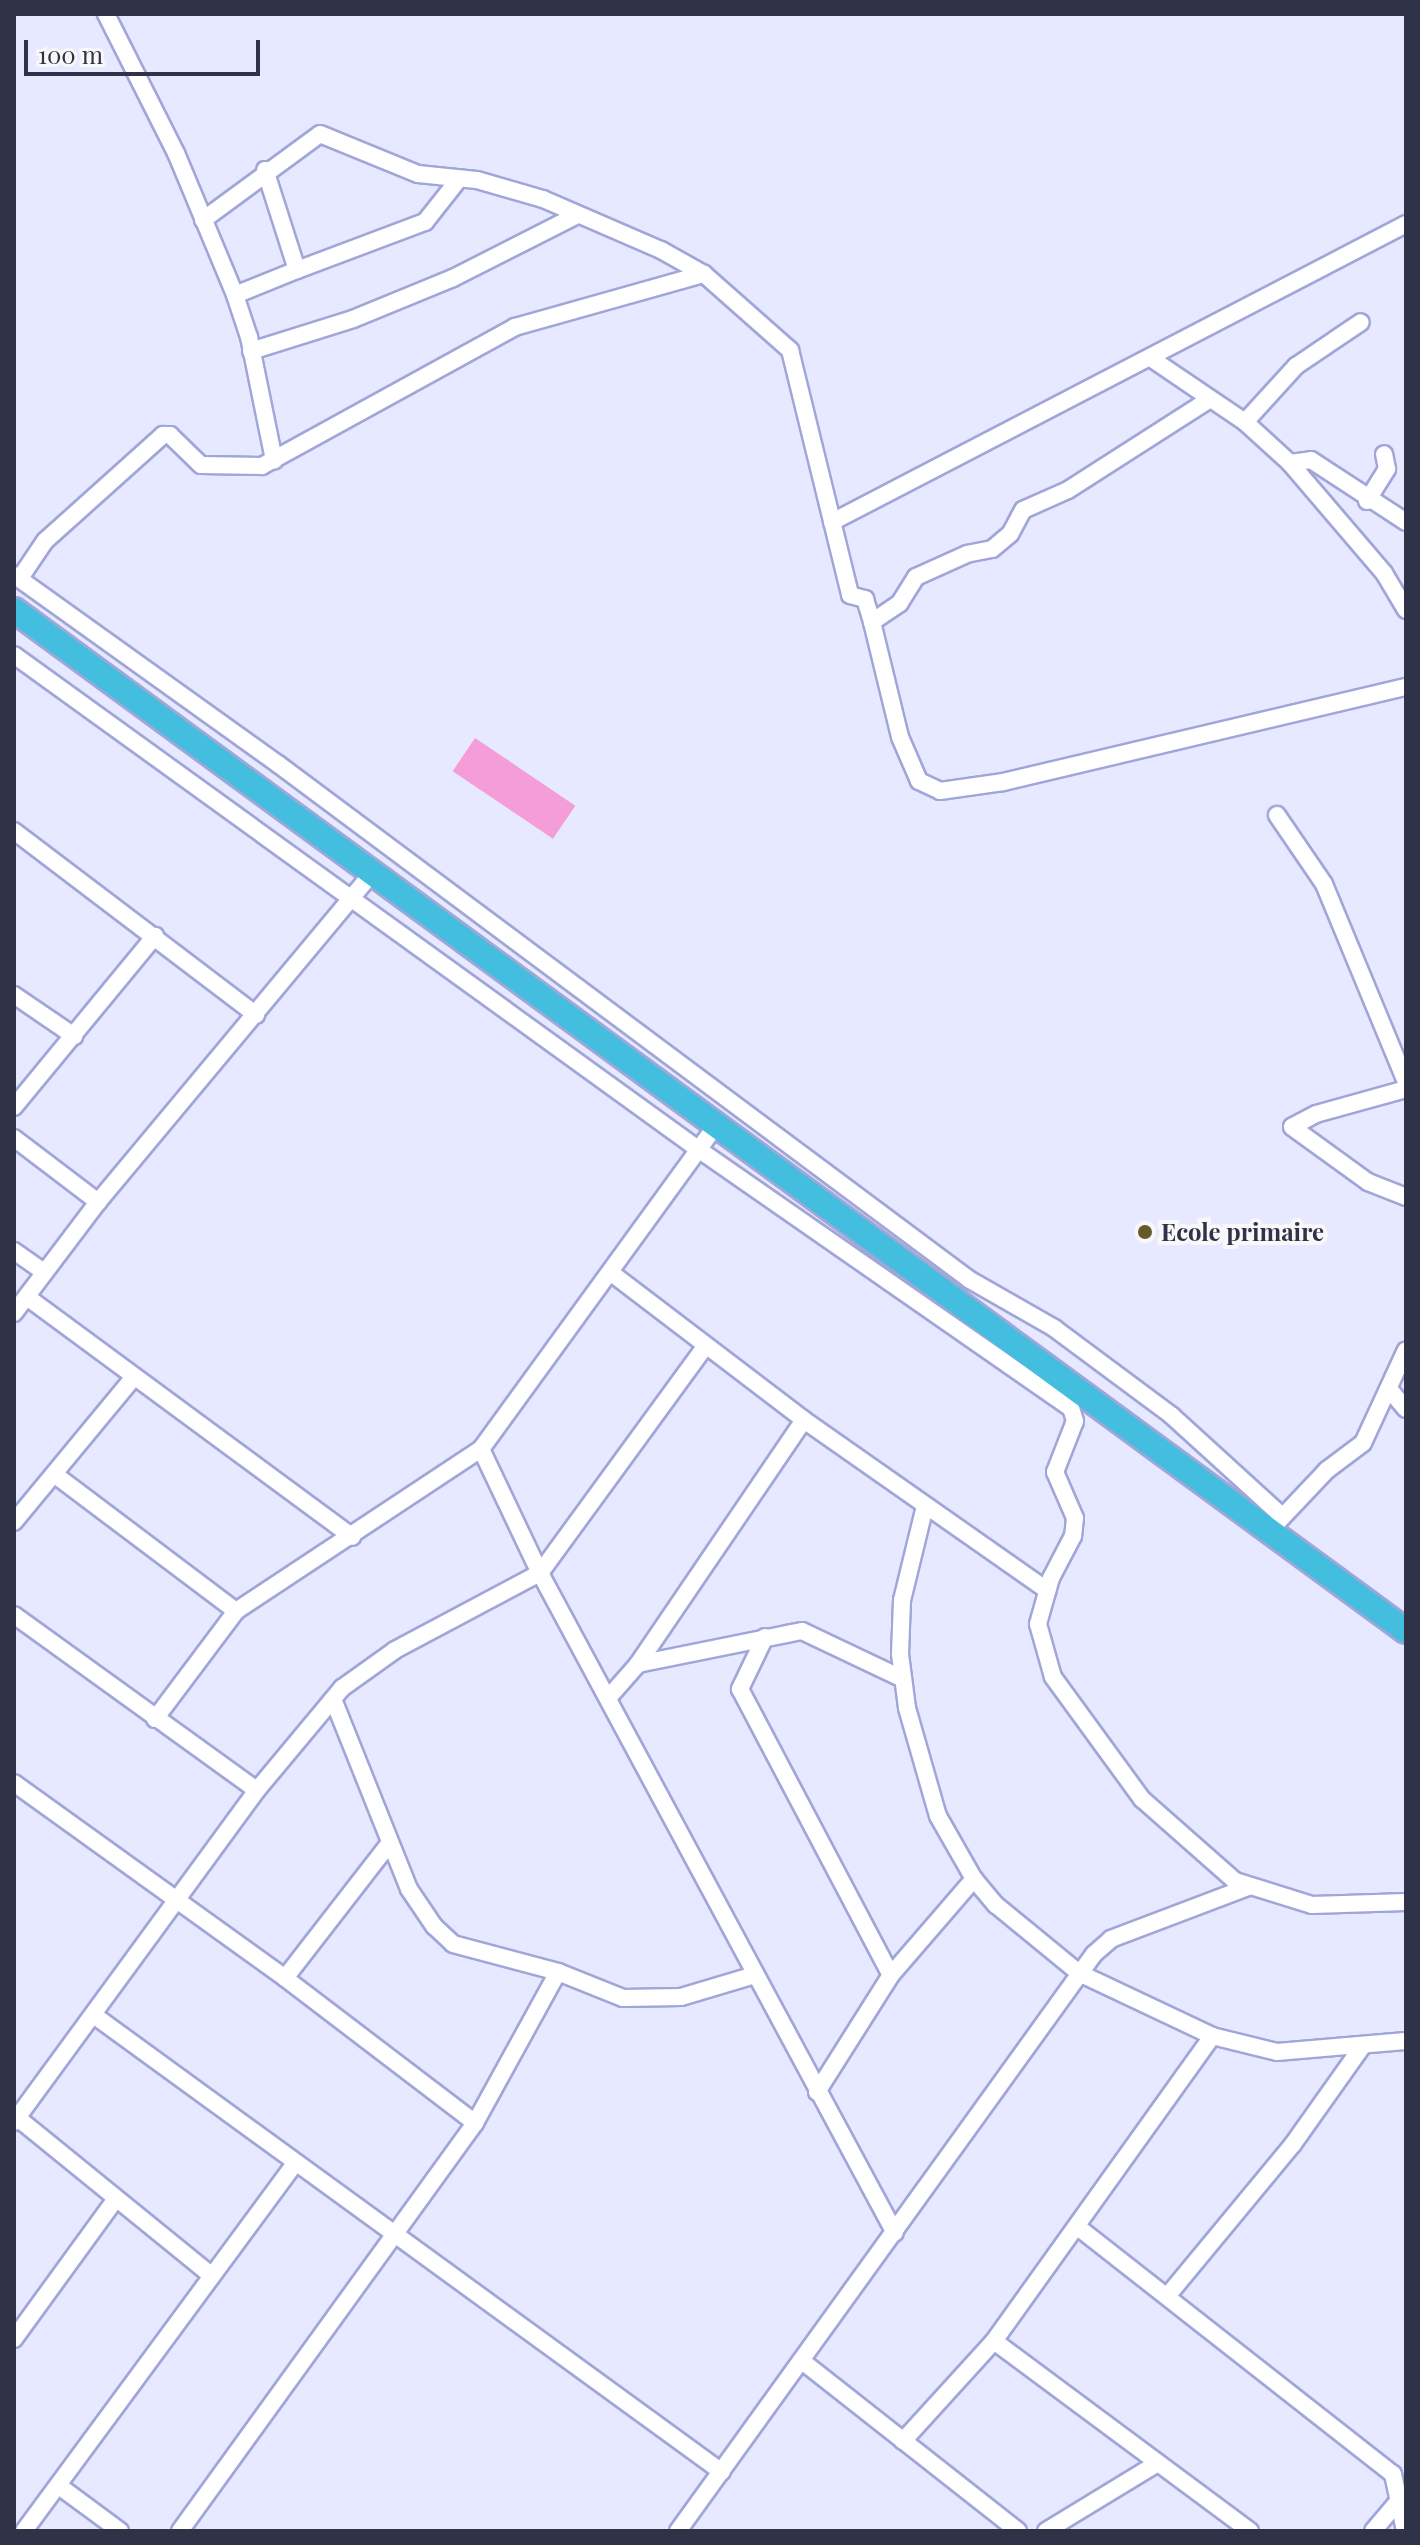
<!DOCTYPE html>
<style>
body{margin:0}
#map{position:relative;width:1420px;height:2545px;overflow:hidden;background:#e6e9ff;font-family:"Playfair Display",serif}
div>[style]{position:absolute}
.water>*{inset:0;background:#f49dd8;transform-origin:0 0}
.roads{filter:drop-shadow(2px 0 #a1a6d8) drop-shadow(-2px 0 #a1a6d8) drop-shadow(0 2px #a1a6d8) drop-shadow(0 -2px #a1a6d8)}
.minor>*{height:16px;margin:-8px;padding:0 8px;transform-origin:8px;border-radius:8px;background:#fff}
.highway>*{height:24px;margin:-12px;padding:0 12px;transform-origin:12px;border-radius:12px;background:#44bedf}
.dots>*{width:22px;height:22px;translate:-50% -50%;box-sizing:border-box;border:4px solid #f8f8f8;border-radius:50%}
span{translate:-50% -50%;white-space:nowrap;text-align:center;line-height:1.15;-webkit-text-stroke:8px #f8f8f8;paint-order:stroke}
.poi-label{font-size:24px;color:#303247;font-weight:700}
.left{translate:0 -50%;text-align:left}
.frame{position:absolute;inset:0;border:16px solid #303247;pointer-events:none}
.scale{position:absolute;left:24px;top:40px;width:236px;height:36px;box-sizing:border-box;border:4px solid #303247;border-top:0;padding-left:10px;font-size:24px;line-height:28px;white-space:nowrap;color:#303247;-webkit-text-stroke:6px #f8f8f8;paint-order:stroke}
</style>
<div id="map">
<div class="water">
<div style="left:475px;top:738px;width:121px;height:40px;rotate:34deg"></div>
</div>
<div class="roads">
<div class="minor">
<div style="left:106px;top:14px;width:156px;rotate:63.3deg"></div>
<div style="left:176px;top:153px;width:154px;rotate:67.4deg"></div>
<div style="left:235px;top:295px;width:44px;rotate:71.6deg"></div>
<div style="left:249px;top:337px;width:126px;rotate:78.5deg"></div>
<div style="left:203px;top:220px;width:145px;rotate:-36.3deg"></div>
<div style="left:320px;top:134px;width:106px;rotate:22.2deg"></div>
<div style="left:418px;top:174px;width:59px;rotate:5.8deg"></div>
<div style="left:477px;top:180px;width:69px;rotate:16.1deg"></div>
<div style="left:543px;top:199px;width:129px;rotate:23.4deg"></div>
<div style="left:661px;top:250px;width:49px;rotate:29.2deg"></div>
<div style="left:704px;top:274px;width:115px;rotate:41.5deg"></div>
<div style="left:790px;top:350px;width:252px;rotate:76.2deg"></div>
<div style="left:850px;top:595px;width:16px;rotate:15deg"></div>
<div style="left:865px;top:599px;width:24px;rotate:73deg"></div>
<div style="left:297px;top:270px;width:137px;rotate:-20.6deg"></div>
<div style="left:425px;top:222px;width:55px;rotate:-51.7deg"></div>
<div style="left:235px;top:295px;width:67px;rotate:-22deg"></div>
<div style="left:297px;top:270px;width:105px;rotate:-107.7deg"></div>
<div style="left:251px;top:351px;width:107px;rotate:-17.4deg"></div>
<div style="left:353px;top:319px;width:108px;rotate:-22.3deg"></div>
<div style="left:453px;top:278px;width:139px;rotate:-26.9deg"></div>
<div style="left:1152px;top:359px;width:112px;rotate:34.1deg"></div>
<div style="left:1245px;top:422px;width:61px;rotate:42.3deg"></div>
<div style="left:1290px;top:463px;width:145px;rotate:49.5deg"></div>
<div style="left:1384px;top:573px;width:43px;rotate:59.3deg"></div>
<div style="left:1207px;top:401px;width:165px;rotate:147.4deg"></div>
<div style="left:1068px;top:490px;width:49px;rotate:156deg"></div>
<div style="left:1023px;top:510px;width:27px;rotate:118deg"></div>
<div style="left:1010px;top:534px;width:23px;rotate:140deg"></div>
<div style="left:992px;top:549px;width:25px;rotate:169deg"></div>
<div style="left:967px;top:554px;width:56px;rotate:155.7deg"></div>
<div style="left:916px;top:577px;width:31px;rotate:122deg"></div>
<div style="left:900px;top:603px;width:34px;rotate:146deg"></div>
<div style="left:872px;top:622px;width:118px;rotate:76.3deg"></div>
<div style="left:900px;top:737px;width:48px;rotate:66.6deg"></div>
<div style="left:919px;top:781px;width:23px;rotate:25deg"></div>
<div style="left:940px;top:791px;width:64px;rotate:-8.1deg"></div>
<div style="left:1003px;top:782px;width:414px;rotate:-13.3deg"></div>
<div style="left:1245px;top:422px;width:76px;rotate:-47.7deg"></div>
<div style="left:1296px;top:366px;width:78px;rotate:-34.1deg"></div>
<div style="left:1290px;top:463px;width:21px;rotate:-8deg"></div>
<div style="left:1311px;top:460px;width:113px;rotate:33.1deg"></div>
<div style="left:1367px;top:501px;width:38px;rotate:-58deg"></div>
<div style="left:1387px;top:469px;width:15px;rotate:-101deg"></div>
<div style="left:832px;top:522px;width:647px;rotate:-27.44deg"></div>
<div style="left:14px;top:575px;width:325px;rotate:35.6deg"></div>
<div style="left:278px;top:764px;width:863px;rotate:36.71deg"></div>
<div style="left:970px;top:1280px;width:97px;rotate:29.7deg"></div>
<div style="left:1054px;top:1328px;width:146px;rotate:36.6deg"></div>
<div style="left:1171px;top:1415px;width:151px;rotate:42.3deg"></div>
<div style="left:20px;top:578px;width:45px;rotate:-56deg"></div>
<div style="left:45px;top:541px;width:159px;rotate:-41.9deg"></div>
<div style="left:163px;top:435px;width:7px"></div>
<div style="left:170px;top:435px;width:43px;rotate:44.1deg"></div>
<div style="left:201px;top:465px;width:61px;rotate:0.9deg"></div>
<div style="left:262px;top:466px;width:289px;rotate:-28.8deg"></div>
<div style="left:515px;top:327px;width:196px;rotate:-15.7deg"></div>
<div style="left:14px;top:655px;width:844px;rotate:35.84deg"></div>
<div style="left:698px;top:1149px;width:454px;rotate:34.8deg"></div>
<div style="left:1071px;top:1408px;width:14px;rotate:73deg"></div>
<div style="left:1075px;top:1421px;width:55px;rotate:111.4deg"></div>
<div style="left:1055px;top:1472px;width:50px;rotate:66.5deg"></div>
<div style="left:1075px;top:1518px;width:18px;rotate:96deg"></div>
<div style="left:1073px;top:1536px;width:47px;rotate:117.6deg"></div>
<div style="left:1051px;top:1578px;width:48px;rotate:105.8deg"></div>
<div style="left:1038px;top:1624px;width:55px;rotate:74.2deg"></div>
<div style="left:1053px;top:1677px;width:151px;rotate:53.9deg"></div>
<div style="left:1142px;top:1799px;width:124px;rotate:41.4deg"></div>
<div style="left:1235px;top:1881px;width:81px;rotate:17.3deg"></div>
<div style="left:1312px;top:1905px;width:94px;rotate:-1.8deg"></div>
<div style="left:1277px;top:815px;width:83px;rotate:55.7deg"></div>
<div style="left:1324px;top:884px;width:214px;rotate:67.5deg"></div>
<div style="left:14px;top:831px;width:304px;rotate:37.2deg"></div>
<div style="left:14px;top:995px;width:73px;rotate:34.3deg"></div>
<div style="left:1406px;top:1089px;width:93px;rotate:164.5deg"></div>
<div style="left:1316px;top:1114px;width:27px;rotate:152deg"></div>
<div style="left:1292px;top:1127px;width:94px;rotate:35.9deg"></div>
<div style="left:1368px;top:1182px;width:41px;rotate:21.5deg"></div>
<div style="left:14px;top:1107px;width:222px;rotate:-50.5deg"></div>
<div style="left:14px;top:1138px;width:106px;rotate:37.3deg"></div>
<div style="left:14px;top:1251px;width:37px;rotate:35deg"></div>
<div style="left:610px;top:1272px;width:244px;rotate:37.3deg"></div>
<div style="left:804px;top:1420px;width:297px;rotate:35deg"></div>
<div style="left:27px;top:1297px;width:404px;rotate:36.4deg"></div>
<div style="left:14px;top:1313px;width:139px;rotate:-52.9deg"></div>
<div style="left:98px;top:1202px;width:427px;rotate:-50.2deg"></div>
<div style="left:1389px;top:1389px;width:26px;rotate:50deg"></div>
<div style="left:481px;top:1449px;width:137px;rotate:64.6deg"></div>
<div style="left:540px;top:1573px;width:749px;rotate:61.73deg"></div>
<div style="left:54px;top:1474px;width:228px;rotate:37deg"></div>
<div style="left:925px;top:1506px;width:97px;rotate:103.7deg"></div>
<div style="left:902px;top:1600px;width:54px;rotate:92.1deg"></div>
<div style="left:900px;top:1654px;width:54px;rotate:82.6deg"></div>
<div style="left:907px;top:1708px;width:112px;rotate:74deg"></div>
<div style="left:938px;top:1816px;width:73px;rotate:60.3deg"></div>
<div style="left:974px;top:1879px;width:34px;rotate:50deg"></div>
<div style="left:996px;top:1905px;width:107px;rotate:39.3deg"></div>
<div style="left:1079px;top:1973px;width:147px;rotate:25.3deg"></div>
<div style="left:1212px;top:2036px;width:67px;rotate:13.8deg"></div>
<div style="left:1277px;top:2052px;width:129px;rotate:-4.9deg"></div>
<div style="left:14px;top:1522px;width:187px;rotate:-50.4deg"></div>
<div style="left:1275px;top:1525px;width:76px;rotate:-46.6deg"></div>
<div style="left:1327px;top:1470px;width:45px;rotate:-36.9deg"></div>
<div style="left:1363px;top:1443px;width:102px;rotate:-65.2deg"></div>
<div style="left:14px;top:1615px;width:299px;rotate:35.8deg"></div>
<div style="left:765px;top:1637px;width:58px;rotate:115.7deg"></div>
<div style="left:740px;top:1689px;width:323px;rotate:62.2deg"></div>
<div style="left:638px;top:1664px;width:167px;rotate:-11.4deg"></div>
<div style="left:802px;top:1631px;width:112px;rotate:25.4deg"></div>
<div style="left:609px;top:1697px;width:44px;rotate:-48.7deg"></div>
<div style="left:638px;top:1664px;width:295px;rotate:-55.8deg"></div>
<div style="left:333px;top:1699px;width:205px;rotate:68.2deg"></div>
<div style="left:409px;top:1889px;width:45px;rotate:56deg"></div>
<div style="left:434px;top:1926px;width:26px;rotate:43deg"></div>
<div style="left:453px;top:1944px;width:109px;rotate:14.9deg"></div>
<div style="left:558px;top:1972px;width:70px;rotate:21.8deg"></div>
<div style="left:623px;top:1998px;width:58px;rotate:-1deg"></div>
<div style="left:681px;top:1997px;width:77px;rotate:-16.6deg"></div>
<div style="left:155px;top:1719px;width:135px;rotate:-53.1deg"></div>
<div style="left:236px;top:1611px;width:294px;rotate:-33.5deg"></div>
<div style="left:481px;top:1449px;width:400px;rotate:-54deg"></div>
<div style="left:14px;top:1783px;width:334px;rotate:35.7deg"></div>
<div style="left:285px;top:1978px;width:239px;rotate:37.3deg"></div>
<div style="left:285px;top:1978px;width:170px;rotate:-52.2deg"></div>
<div style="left:95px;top:2016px;width:775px;rotate:36.03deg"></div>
<div style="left:817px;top:2092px;width:138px;rotate:-57.7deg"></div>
<div style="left:891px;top:1975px;width:127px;rotate:-49.2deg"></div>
<div style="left:14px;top:2115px;width:254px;rotate:39.1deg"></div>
<div style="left:14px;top:2122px;width:411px;rotate:-53.8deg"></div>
<div style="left:257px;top:1790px;width:133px;rotate:-50.2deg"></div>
<div style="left:342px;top:1688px;width:65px;rotate:-35.6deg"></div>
<div style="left:395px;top:1650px;width:164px;rotate:-28deg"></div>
<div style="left:540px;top:1573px;width:278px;rotate:-53.9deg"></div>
<div style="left:1079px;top:2228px;width:399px;rotate:38.1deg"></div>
<div style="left:1393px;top:2474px;width:58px;rotate:78.1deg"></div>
<div style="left:1169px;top:2294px;width:195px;rotate:-50.4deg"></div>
<div style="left:1293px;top:2144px;width:119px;rotate:-54.6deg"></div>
<div style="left:14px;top:2339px;width:172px;rotate:-54deg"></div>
<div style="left:994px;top:2341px;width:319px;rotate:36.6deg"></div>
<div style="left:802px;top:2361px;width:275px;rotate:38.2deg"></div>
<div style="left:903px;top:2441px;width:135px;rotate:-47.7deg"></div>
<div style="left:994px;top:2341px;width:375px;rotate:-54.4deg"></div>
<div style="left:59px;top:2486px;width:76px;rotate:36.4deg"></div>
<div style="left:24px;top:2531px;width:455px;rotate:-53.6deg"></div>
<div style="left:180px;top:2531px;width:503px;rotate:-54.13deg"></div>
<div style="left:475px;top:2123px;width:172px;rotate:-61.2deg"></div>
<div style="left:678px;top:2531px;width:711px;rotate:-54.21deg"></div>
<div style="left:1094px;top:1954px;width:23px;rotate:-41deg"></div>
<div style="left:1111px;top:1939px;width:147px;rotate:-20.8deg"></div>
<div style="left:1046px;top:2531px;width:131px;rotate:-31.3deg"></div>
<div style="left:1373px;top:2531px;width:43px;rotate:-49.7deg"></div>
</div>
<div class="highway">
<div style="left:14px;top:610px;width:1726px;rotate:36.26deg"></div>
</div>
</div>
<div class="dots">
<div style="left:1145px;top:1232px;background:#645b28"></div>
</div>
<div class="poi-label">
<span class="left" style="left:1161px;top:1232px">Ecole primaire</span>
</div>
<div class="frame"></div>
<div class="scale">100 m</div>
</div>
